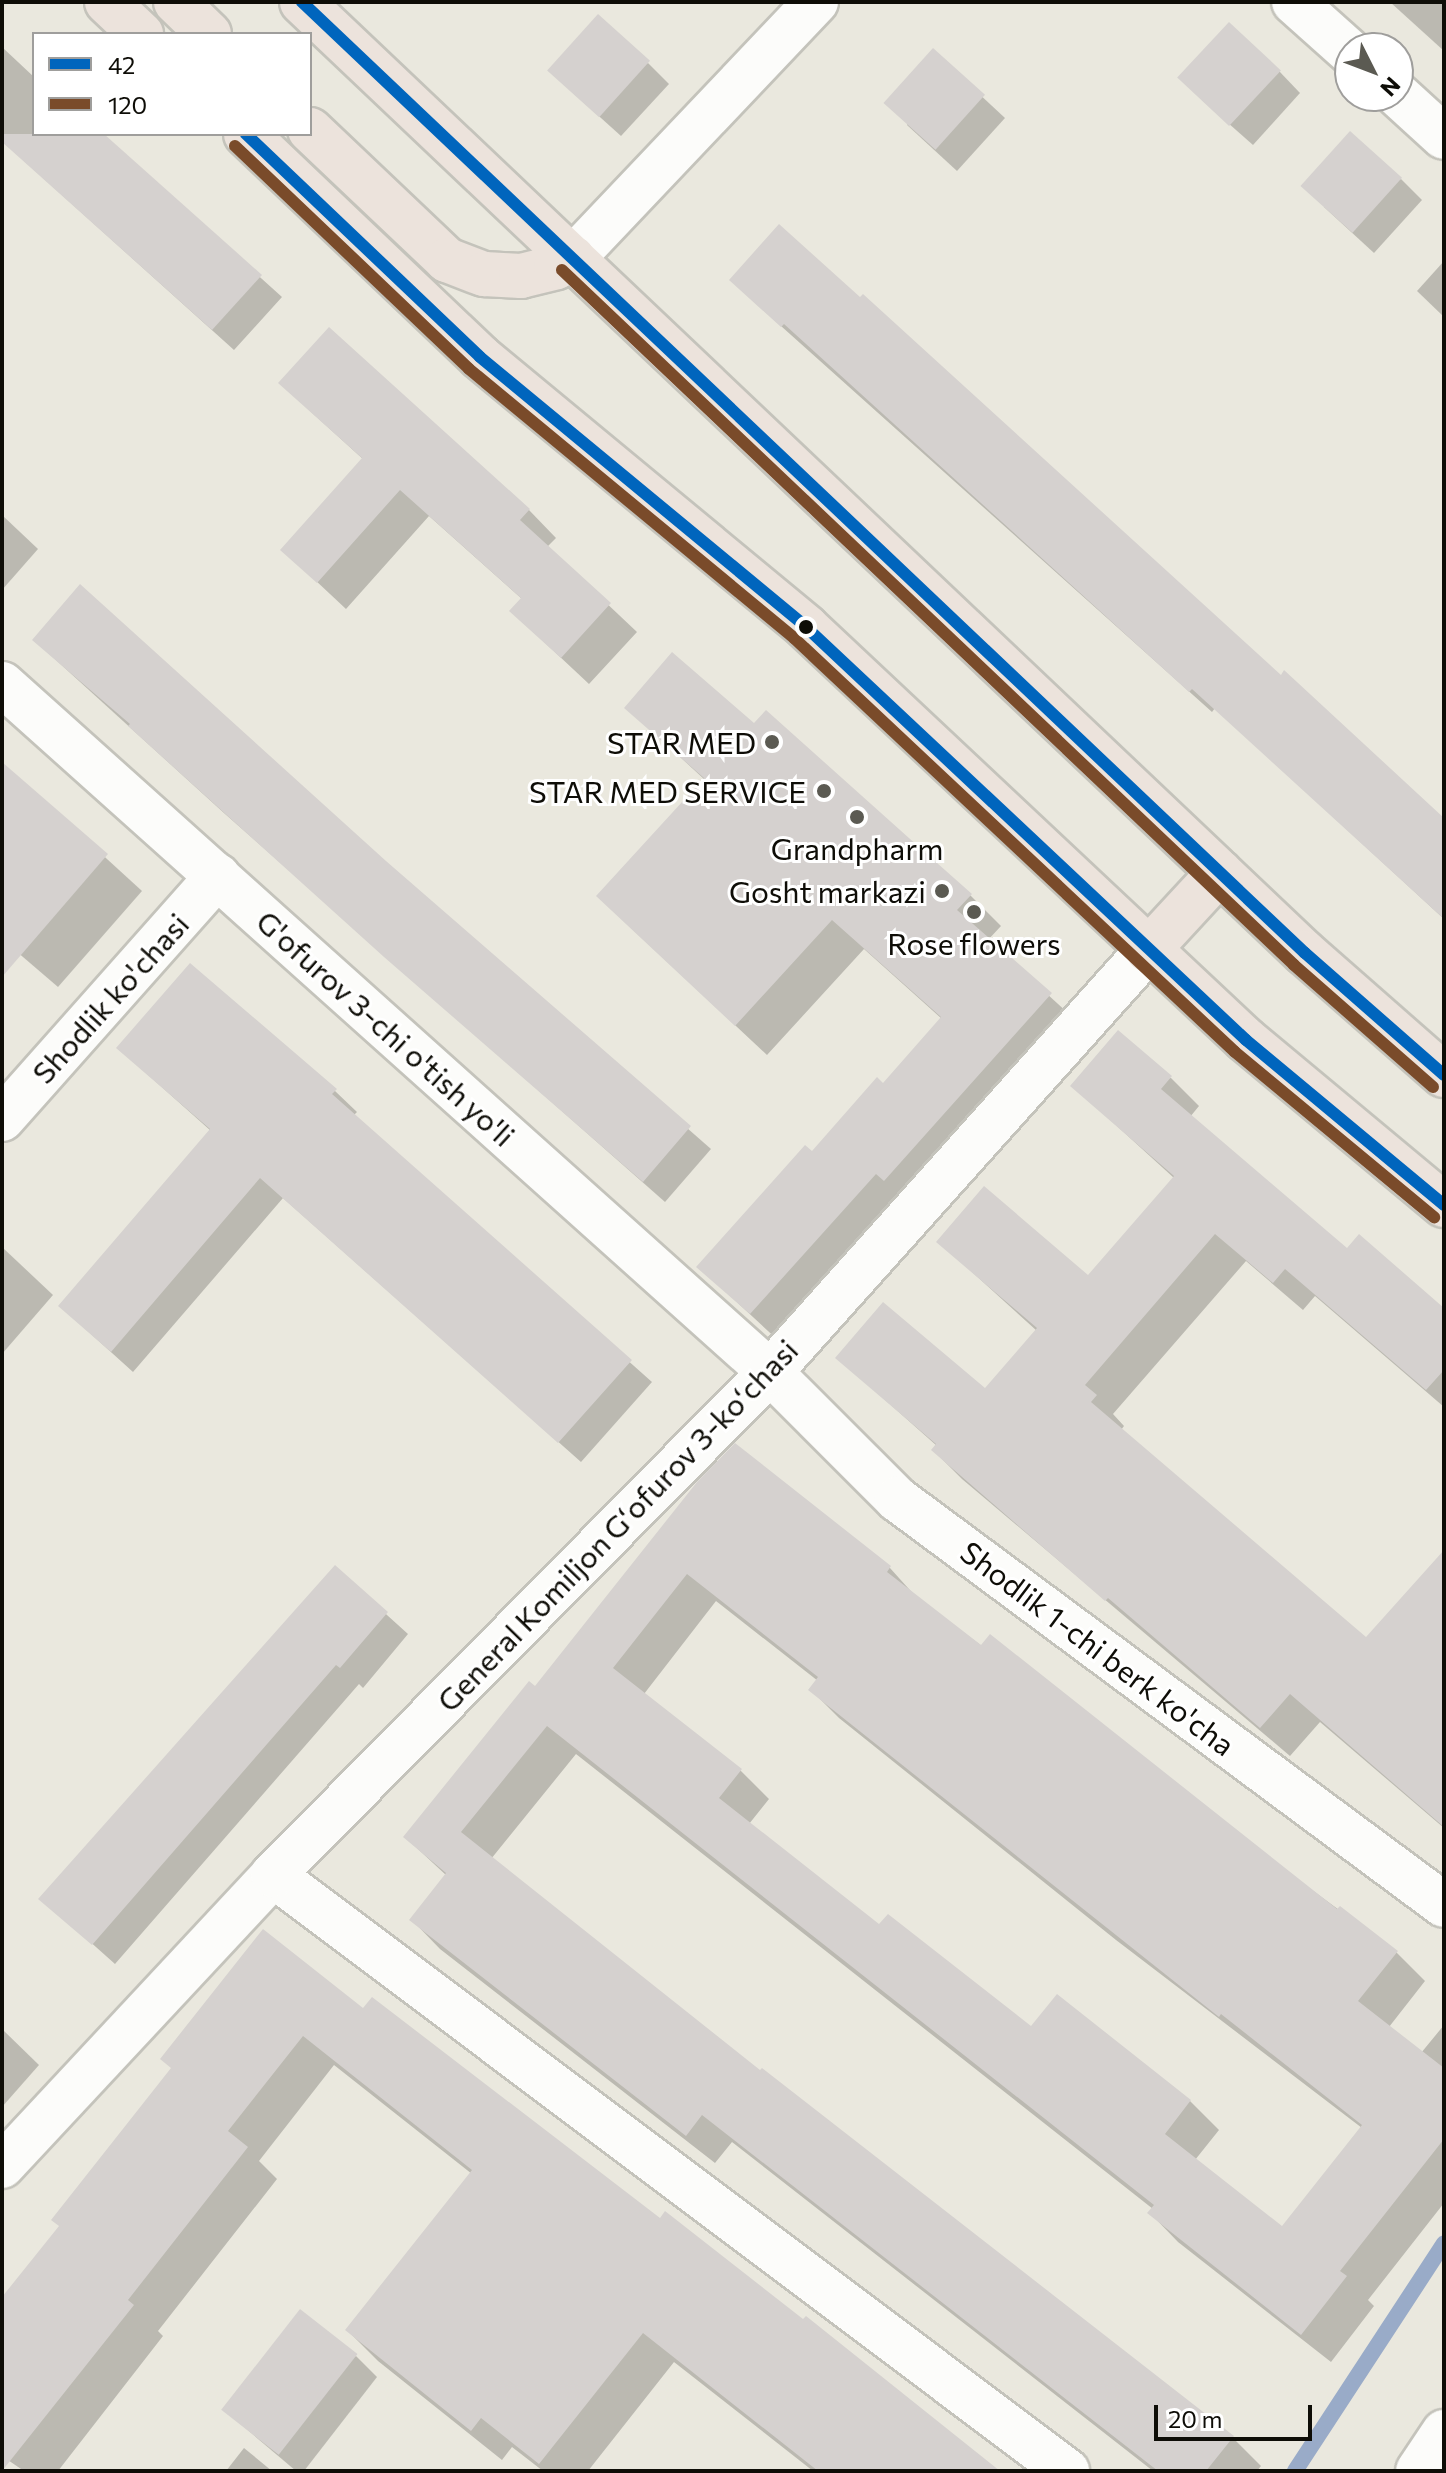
<!DOCTYPE html>
<meta charset="utf-8">
<style>
body{margin:0}
#map{position:relative;width:1446px;height:2473px;overflow:hidden;background:#eae8de;font-family:Commissioner,sans-serif}
div>[style]{position:absolute}
.shadow>*{inset:0;background:#0003}
.stream>*{height:16px;margin:-8px;padding:0 8px;transform-origin:8px;border-radius:8px;background:#99abc8}
.building>*{inset:0;background:#d5d1cf;transform-origin:0 0}
.roads{filter:drop-shadow(2px 0 #c4c3bb) drop-shadow(-2px 0 #c4c3bb) drop-shadow(0 2px #c4c3bb) drop-shadow(0 -2px #c4c3bb)}
.street>*{height:44px;margin:-22px;padding:0 22px;transform-origin:22px;border-radius:22px;background:#fcfcfa}
.secondary>*{height:44px;margin:-22px;padding:0 22px;transform-origin:22px;border-radius:22px;background:#fcfcfa}
.primary>*{height:44px;margin:-22px;padding:0 22px;transform-origin:22px;border-radius:22px;background:#ece3dc}
.bus-1>*{height:12px;margin:-6px;padding:0 6px;transform-origin:6px;border-radius:6px;background:#0065bd}
.bus-2>*{height:12px;margin:-6px;padding:0 6px;transform-origin:6px;border-radius:6px;background:#7a4b2a}
.dots>*{width:22px;height:22px;translate:-50% -50%;box-sizing:border-box;border:4px solid #fff;border-radius:50%}
span{translate:-50% -50%;white-space:nowrap;text-align:center;line-height:1.15;-webkit-text-stroke:6px #fff;paint-order:stroke}
.poi-label{font-size:30px;color:#0e0d07}
.right{translate:-100% -50%;text-align:right}
.street-label{font-size:30px;color:#0e0d07}
.frame{position:absolute;inset:0;border:4px solid #0e0d07;pointer-events:none}
.legend{position:absolute;left:32px;top:32px;width:280px;height:104px;box-sizing:border-box;background:#fff;border:2px solid #9f9e9c;margin:0;padding:10px 14px;list-style:none;font-size:24px;color:#0e0d07}
.legend li{display:flex;align-items:center;gap:16px;height:40px}
.legend b{width:40px;border:2px solid #9f9e9c}
.north{position:absolute;left:1334px;top:32px;width:80px;height:80px;box-sizing:border-box;background:#fff;border:2px solid #9f9e9c;border-radius:50%;rotate:132deg;font-size:22px;font-weight:700;line-height:32px;text-align:center;color:#0e0d07}
.north::after{content:'';display:block;margin:auto;width:28px;height:36px;background:#5b5a52;clip-path:polygon(50% 0,100% 100%,50% 72%,0 100%)}
.scale{position:absolute;left:1154px;top:2405px;width:158px;height:36px;box-sizing:border-box;border:4px solid #0e0d07;border-top:0;padding-left:10px;font-size:24px;line-height:28px;white-space:nowrap;color:#0e0d07;-webkit-text-stroke:6px #fff;paint-order:stroke}
</style>
<div id="map">
<div class="shadow">
<div style="clip-path:polygon(1390px 2px,1444px 2px,1444px 51px)"></div>
<div style="clip-path:polygon(2px 47px,34px 77px,34px 134px,102px 134px,282px 297px,234px 350px,2px 141px)"></div>
<div style="clip-path:polygon(933px 51px,1005px 118px,957px 171px,907px 125px)"></div>
<div style="clip-path:polygon(648px 63px,669px 84px,621px 136px,571px 91px)"></div>
<div style="clip-path:polygon(1279px 71px,1300px 93px,1253px 145px,1202px 100px)"></div>
<div style="clip-path:polygon(1401px 179px,1422px 200px,1374px 253px,1324px 207px)"></div>
<div style="clip-path:polygon(1444px 261px,1444px 317px,1417px 291px)"></div>
<div style="clip-path:polygon(753px 301px,1281px 677px,1444px 821px,1444px 919px,1215px 708px,1212px 712px)"></div>
<div style="clip-path:polygon(309px 410px,529px 510px,556px 538px,547px 547px,637px 632px,589px 684px,511px 611px,522px 599px,429px 516px,346px 609px,283px 550px,364px 460px)"></div>
<div style="clip-path:polygon(2px 515px,38px 549px,2px 590px)"></div>
<div style="clip-path:polygon(34px 640px,385px 863px,711px 1149px,665px 1202px,224px 813px)"></div>
<div style="clip-path:polygon(627px 708px,754px 726px,766px 713px,971px 896px,1001px 926px,988px 940px,1081px 1025px,781px 1343px,699px 1267px,883px 1086px,942px 1019px,864px 949px,767px 1055px,629px 926px,705px 780px)"></div>
<div style="clip-path:polygon(2px 763px,142px 891px,58px 987px,2px 939px)"></div>
<div style="clip-path:polygon(190px 966px,335px 1091px,357px 1112px,353px 1116px,652px 1382px,581px 1462px,283px 1198px,133px 1372px,60px 1306px,211px 1131px,118px 1048px)"></div>
<div style="clip-path:polygon(1171px 1078px,1199px 1106px,1190px 1117px,1347px 1251px,1444px 1309px,1444px 1407px,1315px 1296px,1303px 1310px,1246px 1261px,1113px 1414px,1124px 1426px,1121px 1430px,1366px 1640px,1444px 1551px,1444px 1828px,1320px 1722px,1290px 1756px,962px 1479px,933px 1450px,937px 1446px,838px 1358px,985px 1391px,1037px 1331px,939px 1242px,1088px 1278px,1174px 1178px,1073px 1086px)"></div>
<div style="clip-path:polygon(2px 1247px,53px 1295px,2px 1354px)"></div>
<div style="clip-path:polygon(evenodd,735px 1446px,890px 1568px,917px 1598px,1396px 1952px,1425px 1981px,1389px 2027px,1421px 2053px,1444px 2025px,1444px 2203px,1368px 2300px,1374px 2306px,1331px 2362px,1178px 2242px,1150px 2213px,1153px 2209px,576px 1754px,491px 1859px,760px 2073px,1232px 2437px,1261px 2466px,1257px 2471px,1153px 2471px,732px 2142px,715px 2163px,440px 1949px,412px 1920px,447px 1876px,405px 1837px,535px 1689px,735px 1446px,716px 1601px,818px 1681px,811px 1690px,839px 1718px,1116px 1940px,1362px 2128px,1283px 2228px,1195px 2160px,1219px 2130px,1190px 2101px,1057px 1996px,1031px 2029px,880px 1927px,749px 1824px,769px 1799px,740px 1770px,644px 1694px,716px 1601px)"></div>
<div style="clip-path:polygon(335px 1568px,408px 1634px,363px 1688px,359px 1684px,115px 1964px,41px 1898px)"></div>
<div style="clip-path:polygon(364px 2011px,660px 2221px,996px 2471px,813px 2471px,674px 2362px,588px 2471px,543px 2471px,512px 2447px,502px 2460px,378px 2361px,347px 2330px,472px 2174px,334px 2065px,259px 2161px,277px 2179px,158px 2331px,163px 2336px,58px 2471px,24px 2471px,2px 2456px,2px 2300px,61px 2227px,173px 2069px)"></div>
<div style="clip-path:polygon(2px 2029px,39px 2065px,2px 2107px)"></div>
<div style="clip-path:polygon(356px 2356px,377px 2377px,304px 2471px,296px 2471px,224px 2410px)"></div>
<div style="clip-path:polygon(244px 2448px,272px 2471px,226px 2471px)"></div>
</div>
<div class="stream">
<div style="left:1295px;top:2471px;width:272px;rotate:-56.8deg"></div>
</div>
<div class="building">
<div style="left:598px;top:14px;width:70px;height:76px;rotate:42deg"></div>
<div style="left:1229px;top:22px;width:71px;height:76px;rotate:43deg"></div>
<div style="left:933px;top:48px;width:70px;height:74px;rotate:42deg"></div>
<div style="left:1350px;top:131px;width:70px;height:74px;rotate:42deg"></div>
<div style="clip-path:polygon(2px 134px,104px 134px,262px 275px,212px 330px,2px 142px)"></div>
<div style="clip-path:polygon(779px 224px,860px 297px,863px 294px,1281px 675px,1284px 670px,1444px 818px,1444px 919px,1192px 689px,1189px 692px,784px 324px,781px 327px,729px 280px)"></div>
<div style="clip-path:polygon(329px 327px,530px 509px,520px 520px,611px 603px,561px 658px,509px 611px,521px 598px,400px 490px,317px 583px,280px 550px,362px 458px,278px 383px)"></div>
<div style="clip-path:polygon(80px 584px,386px 861px,691px 1126px,643px 1182px,384px 957px,128px 726px,130px 724px,32px 640px)"></div>
<div style="clip-path:polygon(672px 652px,754px 723px,766px 710px,919px 847px,972px 894px,957px 910px,1052px 993px,884px 1181px,876px 1174px,750px 1314px,696px 1267px,805px 1145px,812px 1151px,877px 1077px,883px 1083px,941px 1017px,832px 920px,735px 1026px,596px 896px,704px 778px,624px 708px)"></div>
<div style="clip-path:polygon(2px 762px,108px 854px,2px 977px)"></div>
<div style="clip-path:polygon(190px 963px,337px 1089px,332px 1094px,632px 1360px,558px 1443px,260px 1178px,111px 1352px,58px 1306px,210px 1129px,116px 1048px)"></div>
<div style="clip-path:polygon(1118px 1030px,1172px 1076px,1161px 1089px,1347px 1248px,1359px 1234px,1444px 1308px,1444px 1370px,1426px 1390px,1285px 1269px,1273px 1283px,1215px 1234px,1085px 1385px,1097px 1395px,1091px 1402px,1366px 1637px,1444px 1550px,1444px 1827px,1290px 1694px,1260px 1728px,1108px 1598px,1105px 1601px,931px 1450px,936px 1444px,835px 1358px,883px 1302px,985px 1388px,1037px 1328px,936px 1242px,984px 1186px,1088px 1275px,1174px 1176px,1070px 1086px)"></div>
<div style="clip-path:polygon(evenodd,735px 1443px,891px 1566px,887px 1572px,981px 1645px,990px 1634px,1337px 1909px,1340px 1906px,1398px 1951px,1358px 2001px,1444px 2068px,1444px 2139px,1340px 2271px,1347px 2276px,1301px 2335px,1147px 2213px,1154px 2205px,547px 1726px,461px 1832px,760px 2070px,762px 2068px,1234px 2436px,1206px 2471px,1158px 2471px,702px 2115px,686px 2136px,409px 1920px,446px 1873px,403px 1837px,529px 1681px,535px 1686px,697px 1482px,735px 1443px,687px 1574px,818px 1677px,808px 1690px,1219px 2017px,1221px 2014px,1362px 2125px,1282px 2226px,1165px 2134px,1191px 2100px,1057px 1994px,1031px 2026px,888px 1914px,879px 1924px,719px 1798px,742px 1769px,613px 1668px,687px 1574px)"></div>
<div style="clip-path:polygon(335px 1565px,388px 1612px,340px 1668px,336px 1665px,92px 1945px,38px 1899px)"></div>
<div style="clip-path:polygon(263px 1929px,363px 2008px,372px 1997px,660px 2218px,665px 2211px,803px 2319px,806px 2316px,1000px 2471px,818px 2471px,643px 2333px,539px 2464px,481px 2418px,471px 2431px,345px 2330px,472px 2170px,303px 2036px,228px 2131px,248px 2147px,128px 2300px,134px 2305px,2px 2471px,2px 2297px,59px 2226px,51px 2220px,171px 2068px,160px 2059px)"></div>
<div style="left:300px;top:2309px;width:73px;height:128px;rotate:38deg"></div>
</div>
<div class="roads">
<div class="street">
<div style="left:1294px;top:2px;width:75px;rotate:41.8deg"></div>
<div style="left:1398px;top:95px;width:62px;rotate:42.4deg"></div>
<div style="left:2px;top:684px;width:1031px;rotate:41.86deg"></div>
<div style="left:770px;top:1372px;width:180px;rotate:45deg"></div>
<div style="left:897px;top:1499px;width:681px;rotate:36.58deg"></div>
<div style="left:2px;top:1119px;width:325px;rotate:-48.4deg"></div>
<div style="left:273px;top:1875px;width:993px;rotate:36.89deg"></div>
<div style="left:2px;top:2166px;width:398px;rotate:-47deg"></div>
<div style="left:273px;top:1875px;width:707px;rotate:-45.34deg"></div>
<div style="left:770px;top:1372px;width:567px;rotate:-48.15deg"></div>
<div style="left:1418px;top:2471px;width:47px;rotate:-56.3deg"></div>
</div>
<div class="secondary">
<div style="left:573px;top:258px;width:353px;rotate:-46.5deg"></div>
</div>
<div class="primary">
<div style="left:107px;top:2px;width:47px;rotate:43.3deg"></div>
<div style="left:176px;top:2px;width:46px;rotate:44.1deg"></div>
<div style="left:302px;top:2px;width:1382px;rotate:43.48deg"></div>
<div style="left:1305px;top:953px;width:185px;rotate:41.3deg"></div>
<div style="left:310px;top:130px;width:189px;rotate:43.5deg"></div>
<div style="left:447px;top:260px;width:40px;rotate:21deg"></div>
<div style="left:484px;top:274px;width:37px;rotate:3deg"></div>
<div style="left:521px;top:276px;width:36px;rotate:-14deg"></div>
<div style="left:556px;top:267px;width:19px;rotate:-28deg"></div>
<div style="left:246px;top:134px;width:323px;rotate:43.6deg"></div>
<div style="left:480px;top:357px;width:423px;rotate:39.6deg"></div>
<div style="left:806px;top:627px;width:603px;rotate:43.19deg"></div>
<div style="left:1246px;top:1040px;width:258px;rotate:39.8deg"></div>
<div style="left:1148px;top:950px;width:106px;rotate:-47.3deg"></div>
</div>
</div>
<div class="bus-1">
<div style="left:302px;top:2px;width:1382px;rotate:43.48deg"></div>
<div style="left:1305px;top:953px;width:185px;rotate:41.3deg"></div>
<div style="left:246px;top:134px;width:323px;rotate:43.6deg"></div>
<div style="left:480px;top:357px;width:423px;rotate:39.6deg"></div>
<div style="left:806px;top:627px;width:603px;rotate:43.19deg"></div>
<div style="left:1246px;top:1040px;width:258px;rotate:39.8deg"></div>
</div>
<div class="bus-2">
<div style="left:235px;top:146px;width:323px;rotate:43.6deg"></div>
<div style="left:469px;top:369px;width:423px;rotate:39.6deg"></div>
<div style="left:795px;top:639px;width:603px;rotate:43.19deg"></div>
<div style="left:1235px;top:1052px;width:259px;rotate:39.7deg"></div>
<div style="left:562px;top:270px;width:1009px;rotate:43.51deg"></div>
<div style="left:1294px;top:965px;width:185px;rotate:41.3deg"></div>
</div>
<div class="dots">
<div style="left:806px;top:627px;background:#0e0d07"></div>
<div style="left:772px;top:742px;background:#5b5a52"></div>
<div style="left:824px;top:791px;background:#5b5a52"></div>
<div style="left:857px;top:817px;background:#5b5a52"></div>
<div style="left:942px;top:891px;background:#5b5a52"></div>
<div style="left:974px;top:912px;background:#5b5a52"></div>
</div>
<div class="poi-label">
<span class="right" style="left:756px;top:742px">STAR MED</span>
<span class="right" style="left:806px;top:791px">STAR MED SERVICE</span>
<span style="left:857px;top:848px">Grandpharm</span>
<span class="right" style="left:926px;top:891px">Gosht markazi</span>
<span style="left:974px;top:943px">Rose flowers</span>
</div>
<div class="street-label">
<span style="left:110px;top:998px;rotate:-48deg">Shodlik ko'chasi</span>
<span style="left:386px;top:1028px;rotate:42deg">G'ofurov 3-chi o'tish yo'li</span>
<span style="left:617px;top:1525px;rotate:-46deg">General Komiljon Gʻofurov 3-koʻchasi</span>
<span style="left:1098px;top:1648px;rotate:37deg">Shodlik 1-chi berk ko'cha</span>
</div>
<div class="frame"></div>
<ul class="legend">
<li><b style="height:10px;background:#0065bd"></b>42</li>
<li><b style="height:10px;background:#7a4b2a"></b>120</li>
</ul>
<div class="north">N</div>
<div class="scale">20 m</div>
</div>
